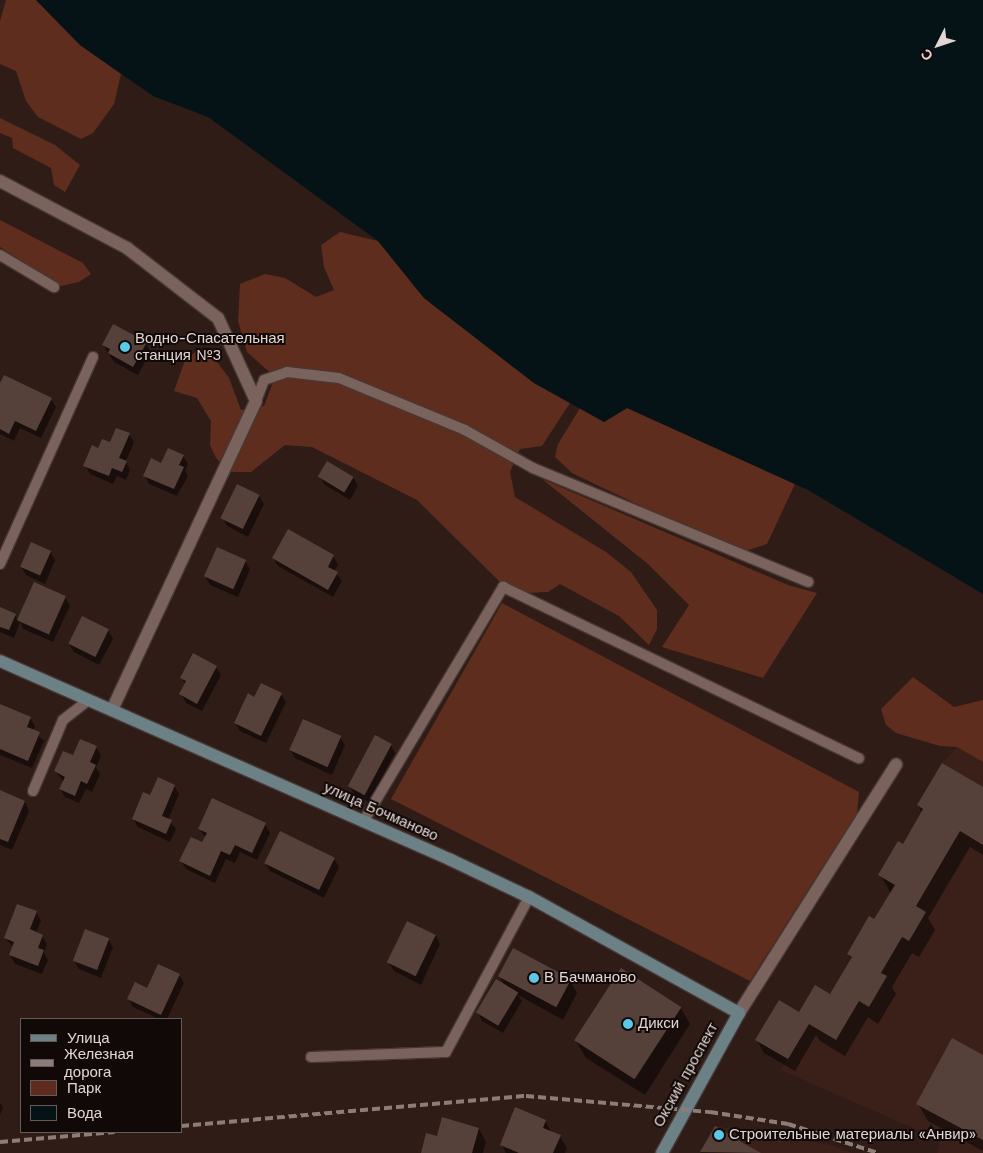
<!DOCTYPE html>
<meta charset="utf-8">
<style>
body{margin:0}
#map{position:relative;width:983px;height:1153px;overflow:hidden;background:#2f1c17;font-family:"Work Sans",sans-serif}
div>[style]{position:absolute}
.built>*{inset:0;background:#3a2019}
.green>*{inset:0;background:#5f2d1d}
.water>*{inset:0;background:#051317}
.shadow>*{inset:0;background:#0007}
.building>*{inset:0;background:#56413a;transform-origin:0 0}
.roads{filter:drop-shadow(1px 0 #473835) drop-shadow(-1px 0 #473835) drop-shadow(0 1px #473835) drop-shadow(0 -1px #473835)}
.lane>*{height:10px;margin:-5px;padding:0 5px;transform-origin:5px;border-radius:5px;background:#7a635c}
.street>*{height:12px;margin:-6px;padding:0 6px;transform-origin:6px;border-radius:6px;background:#7a635c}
.secondary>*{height:12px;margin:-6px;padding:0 6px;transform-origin:6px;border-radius:6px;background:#6b8186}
.rail>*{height:4px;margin-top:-2px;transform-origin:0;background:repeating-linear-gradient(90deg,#8d7d78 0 8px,transparent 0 12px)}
.dots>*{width:14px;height:14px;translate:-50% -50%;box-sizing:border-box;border:2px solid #110907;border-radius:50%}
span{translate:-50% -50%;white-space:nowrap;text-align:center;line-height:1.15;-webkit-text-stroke:4px #110907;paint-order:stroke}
.poi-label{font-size:15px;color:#e3d6d2}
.left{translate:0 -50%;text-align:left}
.street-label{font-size:15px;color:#e3d6d2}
.legend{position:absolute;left:20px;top:1018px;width:162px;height:115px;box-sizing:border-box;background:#110907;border:1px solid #655b58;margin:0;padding:6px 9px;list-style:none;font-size:15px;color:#e3d6d2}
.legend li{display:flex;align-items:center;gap:10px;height:25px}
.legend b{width:25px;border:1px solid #655b58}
.north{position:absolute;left:913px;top:20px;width:50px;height:50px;-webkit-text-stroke:4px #110907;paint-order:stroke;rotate:229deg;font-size:14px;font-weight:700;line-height:20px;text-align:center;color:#e3d6d2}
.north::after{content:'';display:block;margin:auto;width:18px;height:22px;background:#e3d6d2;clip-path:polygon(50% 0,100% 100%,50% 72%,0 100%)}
</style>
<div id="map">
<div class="built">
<div style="clip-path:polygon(957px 747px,983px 762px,983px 1153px,937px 1153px,940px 1140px,781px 1070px,811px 1019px,799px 1012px,815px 985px,830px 994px,852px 957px,847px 954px,869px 916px,875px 919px,894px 885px,878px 875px,898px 841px,903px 844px,923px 810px,917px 805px,942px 763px)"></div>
<div style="clip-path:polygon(715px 1126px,832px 1145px,852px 1153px,701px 1153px)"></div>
</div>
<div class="green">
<div style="clip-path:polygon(6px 0,36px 0,80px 45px,121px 74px,114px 104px,93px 133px,81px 139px,38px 117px,26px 101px,16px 71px,0 64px,0 21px)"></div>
<div style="clip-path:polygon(0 118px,55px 145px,80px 165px,65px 192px,54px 185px,51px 168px,13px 148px,12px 138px,0 133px)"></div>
<div style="clip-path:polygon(0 220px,83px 263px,91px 274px,79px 282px,61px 286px,0 247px)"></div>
<div style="clip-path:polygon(340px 232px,378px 241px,424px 298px,534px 383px,570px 403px,542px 446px,520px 449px,510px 472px,515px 497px,606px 552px,631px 572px,657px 610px,657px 629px,649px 645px,619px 616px,560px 584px,548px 592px,525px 593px,501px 583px,417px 500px,312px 447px,285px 445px,251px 472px,230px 472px,216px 458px,210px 445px,211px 421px,197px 398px,174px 391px,184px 363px,197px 350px,212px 355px,229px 378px,241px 410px,264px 406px,275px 377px,247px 352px,238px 321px,240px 284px,265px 274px,285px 278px,316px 297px,334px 290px,324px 267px,321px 245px)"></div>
<div style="clip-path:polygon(580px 408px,604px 422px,627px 408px,795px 484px,767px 544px,739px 553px,572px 473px,555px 457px,558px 444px)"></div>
<div style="clip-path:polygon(542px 479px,788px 585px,817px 593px,763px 678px,662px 647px,689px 605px,648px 564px)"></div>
<div style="clip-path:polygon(502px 603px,859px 792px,857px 813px,750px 981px,391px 799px)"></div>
<div style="clip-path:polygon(913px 677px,954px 707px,983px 700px,983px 762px,957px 747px,940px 746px,896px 733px,886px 725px,881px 709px)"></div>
</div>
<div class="water">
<div style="clip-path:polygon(36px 0,983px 0,983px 594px,808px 490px,627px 408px,604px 422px,534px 383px,424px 298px,378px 241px,208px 117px,153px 96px,80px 45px)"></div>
</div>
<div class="shadow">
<div style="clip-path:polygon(146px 343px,150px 352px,138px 375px,114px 362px,103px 345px)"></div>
<div style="clip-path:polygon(0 385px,51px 399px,56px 407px,41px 438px,20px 428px,14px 441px,0 434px)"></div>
<div style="clip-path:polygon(129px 434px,134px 442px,126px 461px,130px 470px,126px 480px,117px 476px,113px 484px,90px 474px,85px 465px,99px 449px)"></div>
<div style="clip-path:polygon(183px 456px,188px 464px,185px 471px,188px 476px,177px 496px,149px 484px,145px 476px)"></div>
<div style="clip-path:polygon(320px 477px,353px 477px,358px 486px,350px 500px,325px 485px)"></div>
<div style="clip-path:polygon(259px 496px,264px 504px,248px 537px,227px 526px,222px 518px)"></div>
<div style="clip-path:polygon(50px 552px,55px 560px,45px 584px,26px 575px,21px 567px)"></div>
<div style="clip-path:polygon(333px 556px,338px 565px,334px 571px,342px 581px,333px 597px,278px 566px,273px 558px)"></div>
<div style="clip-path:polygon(245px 561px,250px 569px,238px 597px,210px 585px,205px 576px)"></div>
<div style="clip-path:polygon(35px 584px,65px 597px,70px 606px,53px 642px,23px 629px,20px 622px,14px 638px,0 632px,0 608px,15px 615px,18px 621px)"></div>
<div style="clip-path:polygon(108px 630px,113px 639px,99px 665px,74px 652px,69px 644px)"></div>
<div style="clip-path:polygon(216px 667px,221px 675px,202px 711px,186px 703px,181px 694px,186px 685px,181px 678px)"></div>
<div style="clip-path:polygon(281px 694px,286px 702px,266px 743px,240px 731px,235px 723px)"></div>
<div style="clip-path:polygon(0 708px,30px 718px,35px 726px,33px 731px,44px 741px,32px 768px,0 755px)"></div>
<div style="clip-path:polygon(340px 737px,345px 745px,332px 775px,295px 758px,290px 750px)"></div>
<div style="clip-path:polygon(391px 745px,395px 753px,369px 802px,354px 794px,349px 786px)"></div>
<div style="clip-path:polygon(96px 747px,101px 756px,96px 767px,100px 774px,92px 792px,86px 789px,79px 803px,65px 797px,60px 789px,64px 782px,55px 771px,74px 757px)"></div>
<div style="clip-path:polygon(174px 786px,179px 794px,168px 820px,176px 829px,170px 842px,138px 827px,133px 819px,151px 796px)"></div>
<div style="clip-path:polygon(983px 788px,983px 855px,970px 847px,928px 918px,935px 930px,919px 957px,912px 953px,892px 987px,896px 994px,878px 1024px,868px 1017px,845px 1056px,820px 1041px,816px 1035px,795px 1071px,764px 1053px,757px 1040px,831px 996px,852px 960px,849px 954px,875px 921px,891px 893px,880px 875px,903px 846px,922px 813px,918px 805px)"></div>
<div style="clip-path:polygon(0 792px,25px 802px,29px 811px,12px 850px,0 845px)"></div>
<div style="clip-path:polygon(265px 824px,270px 833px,257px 860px,240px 852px,235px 863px,226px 859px,215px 883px,186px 869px,181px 861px,203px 844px,206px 838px,199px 829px)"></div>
<div style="clip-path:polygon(334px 859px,339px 867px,324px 898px,270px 871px,265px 863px)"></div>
<div style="clip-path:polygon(36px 912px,41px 921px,36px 933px,42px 936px,47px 944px,44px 953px,48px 960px,42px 974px,15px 964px,10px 955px,13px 947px,5px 938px)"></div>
<div style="clip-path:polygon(436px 936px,440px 944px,421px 985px,394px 971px,389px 963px)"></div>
<div style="clip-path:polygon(108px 939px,113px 947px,101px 978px,79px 969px,74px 961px)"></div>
<div style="clip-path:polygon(179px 975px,184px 983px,167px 1019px,159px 1019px,133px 1007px,129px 999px)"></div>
<div style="clip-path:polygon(499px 976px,570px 980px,577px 993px,563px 1020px,518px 995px,522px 1001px,503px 1033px,482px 1021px,478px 1013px,505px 986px)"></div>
<div style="clip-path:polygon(681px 1008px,690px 1024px,645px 1095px,586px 1058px,576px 1041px)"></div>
<div style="clip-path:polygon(983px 1057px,983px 1151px,928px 1121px,918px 1104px)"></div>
<div style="clip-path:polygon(0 1103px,3px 1107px,0 1115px)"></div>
<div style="clip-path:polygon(545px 1121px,552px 1133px,560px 1136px,567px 1148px,565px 1153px,506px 1153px,502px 1145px)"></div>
<div style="clip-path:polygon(715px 1128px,758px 1153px,701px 1153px)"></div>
<div style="clip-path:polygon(479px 1129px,486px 1142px,483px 1153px,422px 1153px,438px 1138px)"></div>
</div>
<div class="building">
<div style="clip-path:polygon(113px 324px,147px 342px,133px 367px,108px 353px,110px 349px,102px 345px)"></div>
<div style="clip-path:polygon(4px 375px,52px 398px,36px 431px,15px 421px,9px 434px,0 429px,0 383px)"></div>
<div style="clip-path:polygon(116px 428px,130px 433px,119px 458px,127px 461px,122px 472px,112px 468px,109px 476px,83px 466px,92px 445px,98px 448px,102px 439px,110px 442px)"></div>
<div style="clip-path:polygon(168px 448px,184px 455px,179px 465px,184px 467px,174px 489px,143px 476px,151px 458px,161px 463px)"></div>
<div style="left:327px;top:461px;width:31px;height:18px;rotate:31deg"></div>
<div style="left:237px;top:484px;width:25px;height:38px;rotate:26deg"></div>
<div style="clip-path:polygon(288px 529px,334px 555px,328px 567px,338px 572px,328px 590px,272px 558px)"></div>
<div style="left:31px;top:542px;width:22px;height:27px;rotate:24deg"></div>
<div style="left:217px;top:547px;width:32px;height:32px;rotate:24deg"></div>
<div style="left:34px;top:582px;width:35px;height:42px;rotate:24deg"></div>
<div style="clip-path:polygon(0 607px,16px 614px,9px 630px,0 627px)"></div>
<div style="left:82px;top:616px;width:30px;height:31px;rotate:26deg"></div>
<div style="clip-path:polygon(193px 653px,217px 666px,197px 704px,179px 694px,186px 681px,180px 678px)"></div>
<div style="clip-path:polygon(261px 683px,282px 693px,261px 736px,234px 723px,248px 693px,254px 697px)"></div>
<div style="clip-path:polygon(0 704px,31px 717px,27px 727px,40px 732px,28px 761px,0 749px)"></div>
<div style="left:303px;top:719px;width:42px;height:34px;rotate:24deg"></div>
<div style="left:375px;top:735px;width:19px;height:58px;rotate:28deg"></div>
<div style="clip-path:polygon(80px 739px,97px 746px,90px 762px,96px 765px,87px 784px,81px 781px,75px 796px,59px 789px,65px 777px,54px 771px,63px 751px,73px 755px)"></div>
<div style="clip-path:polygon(942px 763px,983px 787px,983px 845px,960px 831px,916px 906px,926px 912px,909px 941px,902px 937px,881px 973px,887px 976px,869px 1007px,859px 1001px,836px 1040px,809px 1024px,788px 1059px,755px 1040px,779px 1000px,799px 1012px,815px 985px,830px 994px,852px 957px,847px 954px,869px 916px,874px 919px,895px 885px,878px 875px,898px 841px,903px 844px,923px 809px,917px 805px)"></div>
<div style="clip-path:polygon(158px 777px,175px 785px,162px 816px,172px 820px,166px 834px,132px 819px,143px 792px,150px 795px)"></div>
<div style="clip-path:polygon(0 790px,25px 801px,8px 842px,0 839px)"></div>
<div style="clip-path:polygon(212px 798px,266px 823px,252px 853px,235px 845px,230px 855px,221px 851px,210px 876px,179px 861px,191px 837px,202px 842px,207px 833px,198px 829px)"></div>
<div style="left:280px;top:831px;width:61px;height:36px;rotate:26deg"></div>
<div style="clip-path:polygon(17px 904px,37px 911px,30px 929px,43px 935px,38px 948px,44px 950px,38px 966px,9px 955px,14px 942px,4px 938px)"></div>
<div style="left:407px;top:921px;width:32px;height:46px;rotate:26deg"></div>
<div style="left:85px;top:929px;width:26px;height:34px;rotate:21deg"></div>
<div style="left:513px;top:948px;width:66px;height:32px;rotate:28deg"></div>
<div style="clip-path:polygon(158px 964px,180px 974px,161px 1015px,127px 999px,135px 982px,147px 988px)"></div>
<div style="left:621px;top:968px;width:72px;height:86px;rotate:33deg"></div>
<div style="left:496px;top:979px;width:26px;height:39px;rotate:31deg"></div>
<div style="clip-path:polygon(952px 1038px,983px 1055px,983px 1140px,916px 1104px)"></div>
<div style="clip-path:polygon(515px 1107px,546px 1120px,543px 1128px,561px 1135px,553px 1153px,519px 1153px,500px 1145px)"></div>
<div style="clip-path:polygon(442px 1117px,479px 1128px,472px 1153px,421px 1153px,426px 1133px,437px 1136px)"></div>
<div style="clip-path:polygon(715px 1126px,743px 1143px,761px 1153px,700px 1152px)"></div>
</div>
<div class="roads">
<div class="lane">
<div style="left:0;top:255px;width:63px;rotate:30.7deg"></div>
<div style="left:256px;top:401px;width:22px;rotate:-69deg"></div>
<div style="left:264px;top:380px;width:24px;rotate:-19deg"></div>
<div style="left:287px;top:372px;width:52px;rotate:6.6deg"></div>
<div style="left:339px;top:378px;width:136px;rotate:22.4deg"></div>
<div style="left:465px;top:430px;width:78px;rotate:29.2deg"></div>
<div style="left:533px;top:468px;width:298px;rotate:22.5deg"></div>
<div style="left:0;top:564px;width:227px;rotate:-65.8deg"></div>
<div style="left:33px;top:791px;width:77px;rotate:-67.1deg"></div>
<div style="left:63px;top:720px;width:33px;rotate:-38deg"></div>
<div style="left:363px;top:822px;width:274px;rotate:-59.2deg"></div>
<div style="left:503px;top:587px;width:395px;rotate:25.7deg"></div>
<div style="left:311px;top:1057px;width:135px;rotate:-2.1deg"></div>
<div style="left:446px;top:1052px;width:176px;rotate:-61.8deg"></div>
</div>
<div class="street">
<div style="left:0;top:181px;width:144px;rotate:27.8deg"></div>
<div style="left:127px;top:248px;width:115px;rotate:37.6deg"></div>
<div style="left:218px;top:318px;width:91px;rotate:65.4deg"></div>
<div style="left:256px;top:401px;width:341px;rotate:115deg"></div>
<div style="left:739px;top:1013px;width:294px;rotate:-57.7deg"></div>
</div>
<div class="secondary">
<div style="left:0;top:661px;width:493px;rotate:23.8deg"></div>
<div style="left:451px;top:860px;width:86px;rotate:25.4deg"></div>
<div style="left:529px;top:897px;width:240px;rotate:28.9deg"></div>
<div style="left:739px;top:1013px;width:160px;rotate:118.8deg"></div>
</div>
</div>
<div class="rail">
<div style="left:181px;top:1126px;width:346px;rotate:-5deg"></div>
<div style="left:526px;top:1096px;width:185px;rotate:5deg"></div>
<div style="left:710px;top:1112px;width:79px;rotate:8.7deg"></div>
<div style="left:788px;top:1124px;width:95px;rotate:17.9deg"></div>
<div style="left:0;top:1142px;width:115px;rotate:-5deg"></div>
</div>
<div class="dots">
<div style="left:125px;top:347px;background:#5bc8e7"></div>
<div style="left:534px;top:978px;background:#5bc8e7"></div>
<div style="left:628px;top:1024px;background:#5bc8e7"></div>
<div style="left:719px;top:1135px;background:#5bc8e7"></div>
</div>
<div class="poi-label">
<span class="left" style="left:135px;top:347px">Водно-Спасательная<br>станция №3</span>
<span class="left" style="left:544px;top:978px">В Бачманово</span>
<span class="left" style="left:638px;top:1024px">Дикси</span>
<span class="left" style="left:729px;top:1135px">Строительные материалы «Анвир»</span>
</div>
<div class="street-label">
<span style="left:381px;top:812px;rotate:24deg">улица Бочманово</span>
<span style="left:686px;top:1075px;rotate:-61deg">Окский проспект</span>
</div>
<ul class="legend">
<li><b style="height:6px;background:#6b8186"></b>Улица</li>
<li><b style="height:6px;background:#8d7d78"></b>Железная дорога</li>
<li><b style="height:14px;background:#5f2d1d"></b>Парк</li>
<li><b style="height:14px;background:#051317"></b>Вода</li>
</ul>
<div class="north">С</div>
</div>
